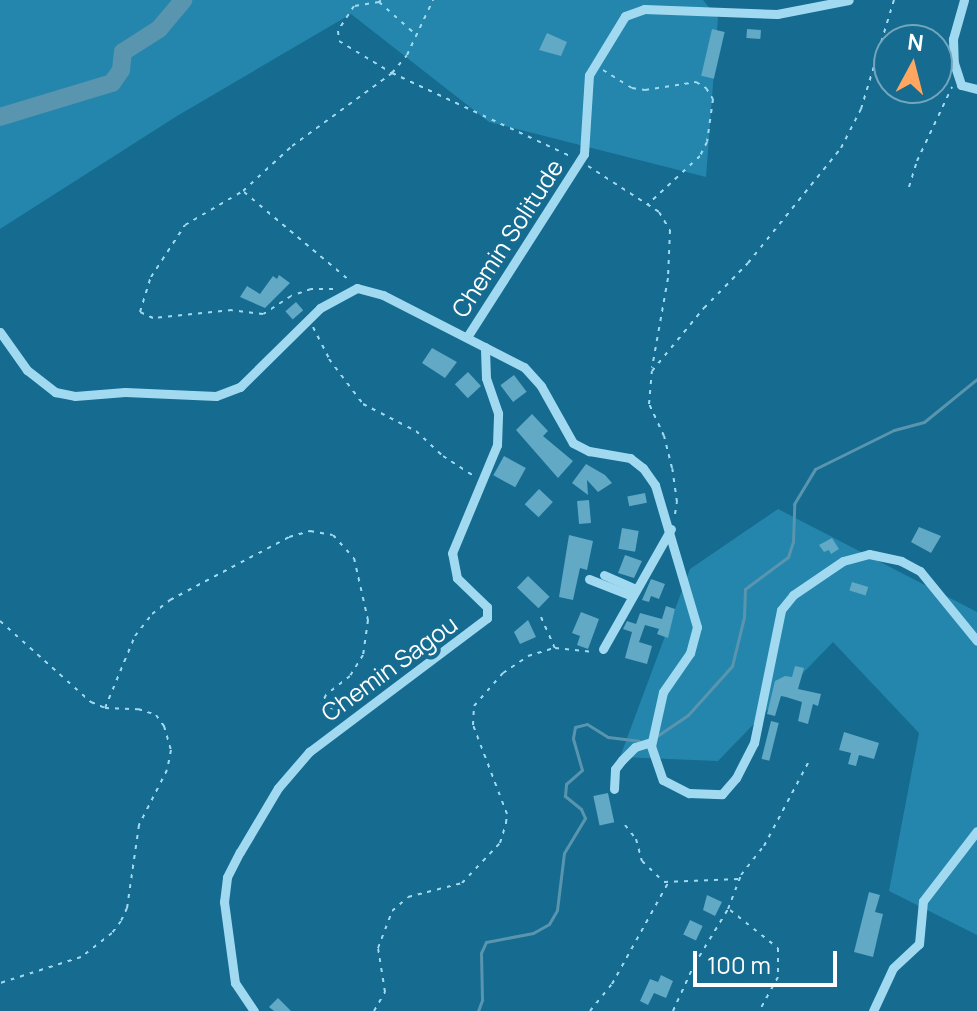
<!DOCTYPE html>
<style>
body{margin:0}
#map{position:relative;width:977px;height:1011px;overflow:hidden;background:#156b90;font-family:Manrope,sans-serif}
div>[style]{position:absolute}
.green>*{inset:0;background:#2486ac}
.stream>*{height:3px;margin:-1.5px;padding:0 1.5px;transform-origin:1.5px;border-radius:1.5px;background:#5995ae}
.river>*{height:18px;margin:-9px;padding:0 9px;transform-origin:9px;border-radius:9px;background:#5995ae}
.building>*{inset:0;background:#61a9c5;transform-origin:0 0}
.path>*{height:2px;margin-top:-1px;transform-origin:0;background:repeating-linear-gradient(90deg,#a1daf0 0 4px,transparent 0 10px)}
.minor>*{height:9px;margin:-4.5px;padding:0 4.5px;transform-origin:4.5px;border-radius:4.5px;background:#a1daf0}
span{translate:-50% -50%;white-space:nowrap;text-align:center;line-height:1.15;-webkit-text-stroke:8px #156b90;paint-order:stroke}
.street-label{font-size:24px;color:#fff}
.north{position:absolute;left:873px;top:24px;width:80px;height:80px;box-sizing:border-box;background:#156b90;border:2px solid #73a6bc;border-radius:50%;rotate:7deg;font-size:22px;font-weight:700;line-height:32px;text-align:center;color:#fff}
.north::after{content:'';display:block;margin:auto;width:28px;height:36px;background:#ffa760;clip-path:polygon(50% 0,100% 100%,50% 72%,0 100%)}
.scale{position:absolute;left:693px;top:951px;width:144px;height:36px;box-sizing:border-box;border:4px solid #fff;border-top:0;padding-left:10px;font-size:24px;line-height:28px;white-space:nowrap;color:#fff;-webkit-text-stroke:6px #156b90;paint-order:stroke}
</style>
<div id="map">
<div class="green">
<div style="clip-path:polygon(0 0,703px 0,718px 18px,706px 177px,489px 122px,351px 14px,177px 116px,0 229px)"></div>
<div style="clip-path:polygon(778px 509px,977px 612px,977px 935px,889px 891px,919px 733px,833px 642px,718px 761px,620px 757px,690px 569px)"></div>
</div>
<div class="stream">
<div style="left:654px;top:738px;width:41px;rotate:-34.1deg"></div>
<div style="left:688px;top:715px;width:66px;rotate:-48.1deg"></div>
<div style="left:732px;top:666px;width:50px;rotate:-76.2deg"></div>
<div style="left:744px;top:617px;width:28px;rotate:-88deg"></div>
<div style="left:745px;top:589px;width:54px;rotate:-36.7deg"></div>
<div style="left:788px;top:557px;width:16px;rotate:-72deg"></div>
<div style="left:793px;top:542px;width:38px;rotate:-88deg"></div>
<div style="left:794px;top:504px;width:41px;rotate:-59deg"></div>
<div style="left:815px;top:469px;width:88px;rotate:-26.3deg"></div>
<div style="left:894px;top:430px;width:31px;rotate:-15deg"></div>
<div style="left:924px;top:422px;width:68px;rotate:-39.1deg"></div>
<div style="left:478px;top:1011px;width:12px;rotate:-70deg"></div>
<div style="left:482px;top:1000px;width:47px;rotate:-91.2deg"></div>
<div style="left:481px;top:953px;width:12px;rotate:-66deg"></div>
<div style="left:486px;top:942px;width:48px;rotate:-10.8deg"></div>
<div style="left:533px;top:933px;width:18px;rotate:-29deg"></div>
<div style="left:549px;top:924px;width:16px;rotate:-60deg"></div>
<div style="left:557px;top:910px;width:57px;rotate:-83deg"></div>
<div style="left:564px;top:853px;width:41px;rotate:-59deg"></div>
<div style="left:585px;top:818px;width:10px;rotate:-114deg"></div>
<div style="left:581px;top:809px;width:21px;rotate:-141deg"></div>
<div style="left:565px;top:796px;width:12px;rotate:-85deg"></div>
<div style="left:566px;top:784px;width:21px;rotate:-41deg"></div>
<div style="left:582px;top:770px;width:33px;rotate:-106deg"></div>
<div style="left:573px;top:738px;width:11px;rotate:-80deg"></div>
<div style="left:575px;top:727px;width:12px;rotate:-14deg"></div>
<div style="left:587px;top:724px;width:25px;rotate:32deg"></div>
<div style="left:608px;top:737px;width:31px;rotate:7deg"></div>
</div>
<div class="river">
<div style="left:0;top:117px;width:117px;rotate:-16.9deg"></div>
<div style="left:112px;top:83px;width:16px;rotate:-55deg"></div>
<div style="left:121px;top:70px;width:18px;rotate:-84deg"></div>
<div style="left:123px;top:52px;width:43px;rotate:-32.6deg"></div>
<div style="left:159px;top:29px;width:38px;rotate:-50deg"></div>
</div>
<div class="building">
<div style="left:712px;top:29px;width:13px;height:48px;rotate:13deg"></div>
<div style="left:747px;top:29px;width:14px;height:9px;rotate:4deg"></div>
<div style="clip-path:polygon(547px 33px,567px 42px,561px 56px,539px 50px)"></div>
<div style="clip-path:polygon(279px 275px,290px 283px,265px 308px,240px 297px,247px 286px,260px 294px,273px 276px,277px 279px)"></div>
<div style="left:296px;top:302px;width:11px;height:14px;rotate:49deg"></div>
<div style="clip-path:polygon(432px 348px,457px 362px,445px 378px,422px 363px)"></div>
<div style="left:468px;top:372px;width:19px;height:18px;rotate:47deg"></div>
<div style="left:514px;top:375px;width:21px;height:17px;rotate:53deg"></div>
<div style="clip-path:polygon(532px 414px,548px 431px,543px 436px,573px 461px,558px 478px,516px 430px)"></div>
<div style="left:504px;top:456px;width:25px;height:22px;rotate:29deg"></div>
<div style="clip-path:polygon(586px 464px,605px 475px,612px 483px,598px 492px,587px 480px,588px 495px,572px 483px)"></div>
<div style="left:539px;top:489px;width:19px;height:21px;rotate:43deg"></div>
<div style="left:645px;top:493px;width:10px;height:18px;rotate:79deg"></div>
<div style="left:589px;top:500px;width:23px;height:12px;rotate:85deg"></div>
<div style="clip-path:polygon(919px 527px,941px 536px,931px 553px,911px 542px)"></div>
<div style="left:622px;top:528px;width:17px;height:21px;rotate:10deg"></div>
<div style="clip-path:polygon(569px 535px,593px 541px,587px 570px,580px 568px,573px 600px,559px 597px)"></div>
<div style="clip-path:polygon(832px 538px,839px 549px,831px 554px,829px 550px,824px 552px,819px 545px)"></div>
<div style="clip-path:polygon(625px 555px,642px 561px,634px 578px,618px 573px)"></div>
<div style="left:528px;top:576px;width:30px;height:16px;rotate:44deg"></div>
<div style="clip-path:polygon(651px 579px,665px 584px,659px 599px,651px 596px,649px 602px,642px 600px)"></div>
<div style="left:852px;top:582px;width:17px;height:9px;rotate:17deg"></div>
<div style="clip-path:polygon(666px 606px,675px 609px,668px 638px,657px 634px,659px 629px,645px 625px,639px 642px,652px 646px,647px 664px,625px 658px,632px 632px,623px 629px,627px 621px,636px 624px,640px 613px,662px 619px)"></div>
<div style="clip-path:polygon(581px 612px,599px 619px,588px 649px,577px 645px,580px 636px,572px 633px)"></div>
<div style="clip-path:polygon(528px 620px,536px 637px,520px 644px,514px 632px)"></div>
<div style="clip-path:polygon(795px 666px,804px 668px,798px 689px,821px 694px,818px 706px,813px 704px,808px 724px,798px 721px,802px 702px,786px 697px,781px 696px,775px 716px,767px 714px,775px 681px,785px 676px,792px 677px)"></div>
<div style="left:771px;top:721px;width:8px;height:39px;rotate:14deg"></div>
<div style="clip-path:polygon(844px 732px,879px 743px,874px 759px,859px 755px,856px 766px,848px 764px,851px 753px,839px 750px)"></div>
<div style="left:608px;top:793px;width:30px;height:15px;rotate:78deg"></div>
<div style="clip-path:polygon(869px 892px,880px 895px,875px 912px,883px 914px,873px 957px,854px 952px)"></div>
<div style="clip-path:polygon(707px 895px,722px 902px,715px 916px,703px 910px)"></div>
<div style="left:690px;top:920px;width:14px;height:16px;rotate:25deg"></div>
<div style="clip-path:polygon(661px 975px,673px 981px,666px 998px,654px 993px,648px 1005px,640px 1001px,650px 979px,658px 982px)"></div>
<div style="clip-path:polygon(278px 998px,291px 1011px,274px 1011px,269px 1007px)"></div>
</div>
<div class="path">
<div style="left:381px;top:0;width:3px;rotate:135deg"></div>
<div style="left:379px;top:2px;width:48px;rotate:41.6deg"></div>
<div style="left:379px;top:2px;width:25px;rotate:171deg"></div>
<div style="left:354px;top:6px;width:30px;rotate:123deg"></div>
<div style="left:338px;top:31px;width:10px;rotate:84deg"></div>
<div style="left:339px;top:41px;width:62px;rotate:31.1deg"></div>
<div style="left:392px;top:73px;width:199px;rotate:25deg"></div>
<div style="left:603px;top:70px;width:34px;rotate:32deg"></div>
<div style="left:632px;top:88px;width:13px;rotate:9deg"></div>
<div style="left:645px;top:90px;width:52px;rotate:-8.9deg"></div>
<div style="left:696px;top:82px;width:12px;rotate:31deg"></div>
<div style="left:706px;top:88px;width:13px;rotate:58deg"></div>
<div style="left:713px;top:99px;width:43px;rotate:97.9deg"></div>
<div style="left:707px;top:142px;width:16px;rotate:117deg"></div>
<div style="left:700px;top:156px;width:71px;rotate:137.3deg"></div>
<div style="left:588px;top:166px;width:85px;rotate:32.9deg"></div>
<div style="left:659px;top:212px;width:21px;rotate:59deg"></div>
<div style="left:670px;top:230px;width:48px;rotate:92.4deg"></div>
<div style="left:668px;top:278px;width:91px;rotate:100.1deg"></div>
<div style="left:909px;top:187px;width:27px;rotate:-73deg"></div>
<div style="left:917px;top:161px;width:82px;rotate:-64.7deg"></div>
<div style="left:244px;top:192px;width:137px;rotate:40deg"></div>
<div style="left:333px;top:289px;width:22px;rotate:180deg"></div>
<div style="left:311px;top:289px;width:21px;rotate:161deg"></div>
<div style="left:291px;top:296px;width:33px;rotate:147deg"></div>
<div style="left:263px;top:314px;width:31px;rotate:-173deg"></div>
<div style="left:232px;top:310px;width:79px;rotate:174.2deg"></div>
<div style="left:153px;top:318px;width:14px;rotate:-155deg"></div>
<div style="left:140px;top:312px;width:37px;rotate:-73deg"></div>
<div style="left:151px;top:277px;width:62px;rotate:-56.8deg"></div>
<div style="left:185px;top:225px;width:67px;rotate:-30.4deg"></div>
<div style="left:243px;top:191px;width:67px;rotate:-42.6deg"></div>
<div style="left:292px;top:146px;width:124px;rotate:-36.1deg"></div>
<div style="left:392px;top:73px;width:23px;rotate:-50deg"></div>
<div style="left:407px;top:55px;width:61px;rotate:-64.7deg"></div>
<div style="left:313px;top:327px;width:36px;rotate:63deg"></div>
<div style="left:329px;top:359px;width:56px;rotate:52.9deg"></div>
<div style="left:363px;top:404px;width:59px;rotate:27deg"></div>
<div style="left:416px;top:431px;width:37px;rotate:43deg"></div>
<div style="left:443px;top:456px;width:37px;rotate:33deg"></div>
<div style="left:675px;top:514px;width:12px;rotate:-81deg"></div>
<div style="left:677px;top:502px;width:34px;rotate:-98deg"></div>
<div style="left:672px;top:468px;width:33px;rotate:-104deg"></div>
<div style="left:664px;top:436px;width:35px;rotate:-115deg"></div>
<div style="left:649px;top:404px;width:33px;rotate:-85deg"></div>
<div style="left:652px;top:371px;width:82px;rotate:-50.5deg"></div>
<div style="left:704px;top:308px;width:63px;rotate:-45.6deg"></div>
<div style="left:748px;top:263px;width:148px;rotate:-51deg"></div>
<div style="left:841px;top:148px;width:44px;rotate:-62.9deg"></div>
<div style="left:861px;top:109px;width:114px;rotate:-73.2deg"></div>
<div style="left:541px;top:617px;width:34px;rotate:66deg"></div>
<div style="left:0;top:621px;width:122px;rotate:41.7deg"></div>
<div style="left:91px;top:702px;width:15px;rotate:23deg"></div>
<div style="left:105px;top:708px;width:33px;rotate:2deg"></div>
<div style="left:138px;top:709px;width:19px;rotate:18deg"></div>
<div style="left:156px;top:715px;width:14px;rotate:54deg"></div>
<div style="left:164px;top:726px;width:25px;rotate:74deg"></div>
<div style="left:171px;top:750px;width:20px;rotate:101deg"></div>
<div style="left:167px;top:770px;width:62px;rotate:117deg"></div>
<div style="left:139px;top:825px;width:84px;rotate:98.2deg"></div>
<div style="left:127px;top:908px;width:14px;rotate:115deg"></div>
<div style="left:121px;top:921px;width:15px;rotate:127deg"></div>
<div style="left:112px;top:933px;width:39px;rotate:142deg"></div>
<div style="left:81px;top:957px;width:85px;rotate:162.2deg"></div>
<div style="left:105px;top:708px;width:78px;rotate:-67.4deg"></div>
<div style="left:135px;top:636px;width:28px;rotate:-52deg"></div>
<div style="left:152px;top:614px;width:23px;rotate:-38deg"></div>
<div style="left:170px;top:600px;width:135px;rotate:-27.9deg"></div>
<div style="left:289px;top:537px;width:22px;rotate:-16deg"></div>
<div style="left:310px;top:531px;width:23px;rotate:10deg"></div>
<div style="left:333px;top:535px;width:31px;rotate:48deg"></div>
<div style="left:354px;top:558px;width:64px;rotate:77.3deg"></div>
<div style="left:368px;top:620px;width:35px;rotate:98deg"></div>
<div style="left:363px;top:655px;width:25px;rotate:122deg"></div>
<div style="left:350px;top:676px;width:31px;rotate:142deg"></div>
<div style="left:326px;top:695px;width:11px;rotate:117deg"></div>
<div style="left:321px;top:705px;width:14px;rotate:17deg"></div>
<div style="left:334px;top:709px;width:59px;rotate:-27.4deg"></div>
<div style="left:625px;top:825px;width:18px;rotate:52deg"></div>
<div style="left:636px;top:839px;width:23px;rotate:75deg"></div>
<div style="left:642px;top:861px;width:30px;rotate:44deg"></div>
<div style="left:664px;top:882px;width:75px;rotate:-2.3deg"></div>
<div style="left:730px;top:910px;width:61px;rotate:38.4deg"></div>
<div style="left:778px;top:948px;width:29px;rotate:90deg"></div>
<div style="left:778px;top:977px;width:39px;rotate:119deg"></div>
<div style="left:374px;top:1011px;width:22px;rotate:-60deg"></div>
<div style="left:385px;top:992px;width:45px;rotate:-99deg"></div>
<div style="left:378px;top:948px;width:40px;rotate:-69deg"></div>
<div style="left:392px;top:911px;width:21px;rotate:-41deg"></div>
<div style="left:408px;top:897px;width:56px;rotate:-14.5deg"></div>
<div style="left:462px;top:883px;width:55px;rotate:-46.5deg"></div>
<div style="left:500px;top:843px;width:21px;rotate:-73deg"></div>
<div style="left:506px;top:823px;width:9px;rotate:-84deg"></div>
<div style="left:507px;top:814px;width:95px;rotate:-110.9deg"></div>
<div style="left:473px;top:725px;width:19px;rotate:-87deg"></div>
<div style="left:474px;top:706px;width:44px;rotate:-48.7deg"></div>
<div style="left:503px;top:673px;width:30px;rotate:-34deg"></div>
<div style="left:528px;top:656px;width:28px;rotate:-17deg"></div>
<div style="left:555px;top:648px;width:39px;rotate:6deg"></div>
<div style="left:590px;top:1011px;width:35px;rotate:-51deg"></div>
<div style="left:612px;top:984px;width:115px;rotate:-61deg"></div>
<div style="left:673px;top:1011px;width:51px;rotate:-65.5deg"></div>
<div style="left:694px;top:965px;width:66px;rotate:-58.7deg"></div>
<div style="left:728px;top:909px;width:36px;rotate:-69deg"></div>
<div style="left:741px;top:875px;width:37px;rotate:-52deg"></div>
<div style="left:764px;top:846px;width:94px;rotate:-62.1deg"></div>
</div>
<div class="minor">
<div style="left:964px;top:0;width:41px;rotate:105.8deg"></div>
<div style="left:953px;top:39px;width:24px;rotate:88deg"></div>
<div style="left:954px;top:63px;width:23px;rotate:72deg"></div>
<div style="left:961px;top:85px;width:16px;rotate:14deg"></div>
<div style="left:0;top:332px;width:47px;rotate:54.6deg"></div>
<div style="left:27px;top:370px;width:36px;rotate:38deg"></div>
<div style="left:55px;top:392px;width:20px;rotate:11deg"></div>
<div style="left:75px;top:396px;width:50px;rotate:-4.6deg"></div>
<div style="left:125px;top:392px;width:91px;rotate:2.5deg"></div>
<div style="left:216px;top:396px;width:26px;rotate:-21deg"></div>
<div style="left:240px;top:387px;width:112px;rotate:-44.6deg"></div>
<div style="left:320px;top:308px;width:42px;rotate:-28.4deg"></div>
<div style="left:357px;top:288px;width:27px;rotate:15deg"></div>
<div style="left:383px;top:295px;width:158px;rotate:27.1deg"></div>
<div style="left:524px;top:367px;width:25px;rotate:48deg"></div>
<div style="left:541px;top:386px;width:65px;rotate:60.7deg"></div>
<div style="left:573px;top:443px;width:18px;rotate:27deg"></div>
<div style="left:589px;top:451px;width:42px;rotate:9.7deg"></div>
<div style="left:630px;top:458px;width:16px;rotate:38deg"></div>
<div style="left:643px;top:468px;width:21px;rotate:55deg"></div>
<div style="left:655px;top:485px;width:148px;rotate:73.5deg"></div>
<div style="left:697px;top:627px;width:27px;rotate:105deg"></div>
<div style="left:690px;top:653px;width:47px;rotate:124.7deg"></div>
<div style="left:663px;top:692px;width:55px;rotate:102.5deg"></div>
<div style="left:651px;top:746px;width:36px;rotate:71deg"></div>
<div style="left:663px;top:780px;width:29px;rotate:27deg"></div>
<div style="left:689px;top:793px;width:33px;rotate:2deg"></div>
<div style="left:722px;top:794px;width:21px;rotate:-49deg"></div>
<div style="left:736px;top:778px;width:39px;rotate:-63deg"></div>
<div style="left:754px;top:743px;width:136px;rotate:-78.5deg"></div>
<div style="left:781px;top:610px;width:19px;rotate:-51deg"></div>
<div style="left:793px;top:595px;width:60px;rotate:-34.2deg"></div>
<div style="left:843px;top:561px;width:27px;rotate:-15deg"></div>
<div style="left:869px;top:554px;width:33px;rotate:12deg"></div>
<div style="left:901px;top:561px;width:21px;rotate:28deg"></div>
<div style="left:920px;top:571px;width:90px;rotate:50.8deg"></div>
<div style="left:467px;top:337px;width:217px;rotate:-57.4deg"></div>
<div style="left:584px;top:154px;width:79px;rotate:-86.4deg"></div>
<div style="left:589px;top:75px;width:69px;rotate:-58.6deg"></div>
<div style="left:625px;top:16px;width:20px;rotate:-20deg"></div>
<div style="left:644px;top:9px;width:133px;rotate:2.2deg"></div>
<div style="left:777px;top:14px;width:73px;rotate:-11deg"></div>
<div style="left:604px;top:575px;width:35px;rotate:24deg"></div>
<div style="left:589px;top:579px;width:46px;rotate:21.6deg"></div>
<div style="left:603px;top:649px;width:138px;rotate:-60.5deg"></div>
<div style="left:614px;top:789px;width:20px;rotate:-87deg"></div>
<div style="left:615px;top:769px;width:11px;rotate:-52deg"></div>
<div style="left:622px;top:760px;width:18px;rotate:-45deg"></div>
<div style="left:635px;top:747px;width:17px;rotate:-17deg"></div>
<div style="left:254px;top:1011px;width:34px;rotate:-124deg"></div>
<div style="left:235px;top:983px;width:82px;rotate:-97.7deg"></div>
<div style="left:224px;top:902px;width:25px;rotate:-83deg"></div>
<div style="left:227px;top:877px;width:28px;rotate:-63deg"></div>
<div style="left:240px;top:852px;width:74px;rotate:-59.3deg"></div>
<div style="left:278px;top:788px;width:48px;rotate:-49.3deg"></div>
<div style="left:309px;top:752px;width:223px;rotate:-37deg"></div>
<div style="left:487px;top:618px;width:11px;rotate:-90deg"></div>
<div style="left:487px;top:607px;width:42px;rotate:-136deg"></div>
<div style="left:457px;top:578px;width:25px;rotate:-101deg"></div>
<div style="left:452px;top:553px;width:117px;rotate:-67.4deg"></div>
<div style="left:497px;top:445px;width:32px;rotate:-88deg"></div>
<div style="left:498px;top:413px;width:37px;rotate:-109deg"></div>
<div style="left:486px;top:378px;width:31px;rotate:-92deg"></div>
<div style="left:873px;top:1011px;width:47px;rotate:-65.1deg"></div>
<div style="left:893px;top:968px;width:35px;rotate:-43deg"></div>
<div style="left:919px;top:944px;width:43px;rotate:-84.7deg"></div>
<div style="left:923px;top:901px;width:88px;rotate:-52.4deg"></div>
</div>
<div class="street-label">
<span style="left:507px;top:238px;rotate:-57deg">Chemin Solitude</span>
<span style="left:389px;top:668px;rotate:-36deg">Chemin Sagou</span>
</div>
<div class="north">N</div>
<div class="scale">100 m</div>
</div>
